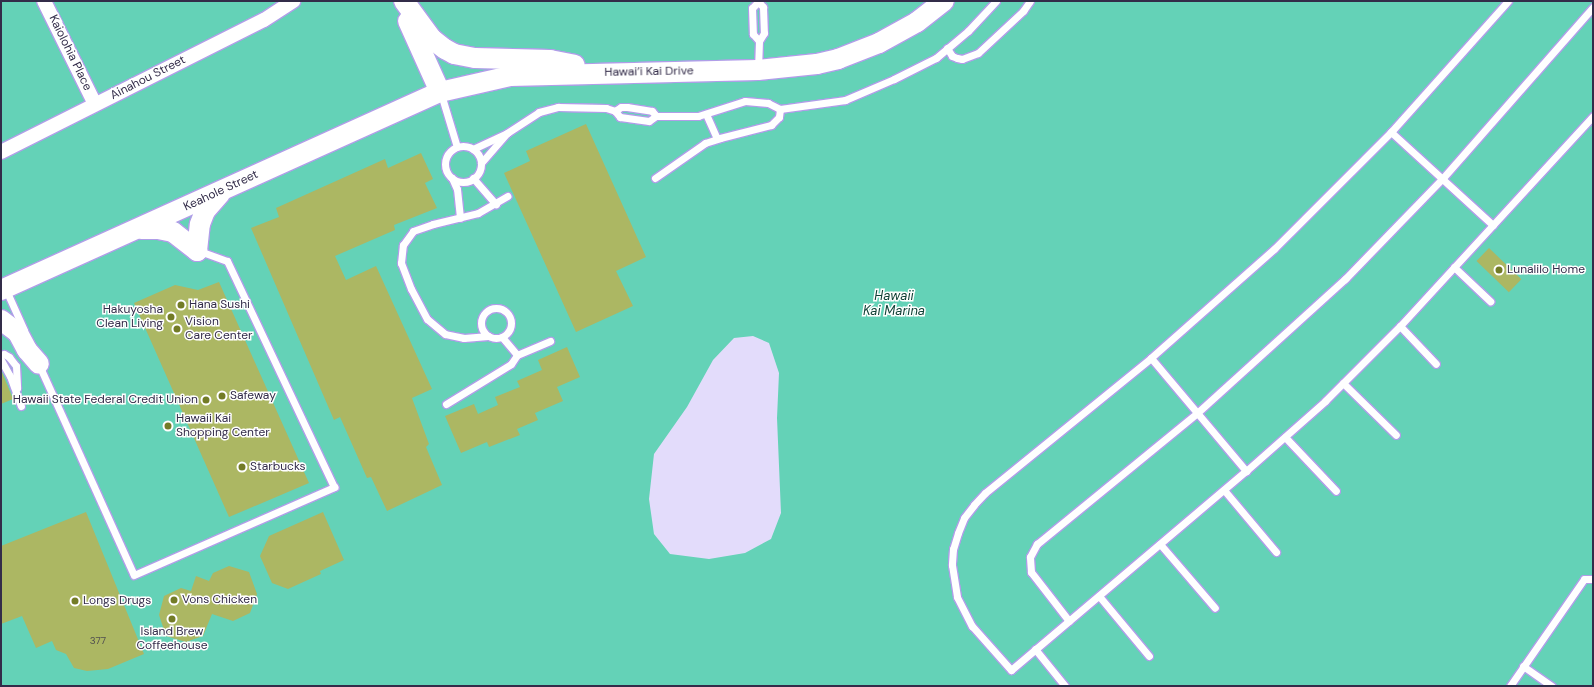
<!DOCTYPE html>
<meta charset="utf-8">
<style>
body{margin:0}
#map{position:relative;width:1594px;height:687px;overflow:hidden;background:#e3dcfb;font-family:"DM Sans",sans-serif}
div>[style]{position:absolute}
.water>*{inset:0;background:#64d2b7}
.building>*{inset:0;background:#acb763;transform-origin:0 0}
.roads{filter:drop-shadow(1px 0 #b09ee8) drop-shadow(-1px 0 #b09ee8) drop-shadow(0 1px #b09ee8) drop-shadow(0 -1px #b09ee8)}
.lane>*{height:7px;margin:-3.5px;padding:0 3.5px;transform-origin:3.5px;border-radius:3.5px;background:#fff}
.lane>.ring{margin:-3.5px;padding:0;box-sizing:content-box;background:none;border:7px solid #fff;border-radius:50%}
.street>*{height:14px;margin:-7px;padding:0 7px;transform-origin:7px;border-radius:7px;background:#fff}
.secondary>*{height:20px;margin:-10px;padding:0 10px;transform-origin:10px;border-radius:10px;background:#fff}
.dots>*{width:11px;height:11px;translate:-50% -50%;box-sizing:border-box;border:2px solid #fff;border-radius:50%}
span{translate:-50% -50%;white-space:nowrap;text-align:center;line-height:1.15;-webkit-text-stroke:3px #fff;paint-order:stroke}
.number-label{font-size:10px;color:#514f50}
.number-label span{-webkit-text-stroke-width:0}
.street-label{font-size:12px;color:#332c49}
.poi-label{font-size:12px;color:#332c49}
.left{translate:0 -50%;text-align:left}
.right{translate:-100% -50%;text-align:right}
.water-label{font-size:13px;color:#104136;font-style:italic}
.frame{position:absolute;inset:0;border:2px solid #332c49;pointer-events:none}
</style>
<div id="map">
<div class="water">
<div style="clip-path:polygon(evenodd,1px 1px,1593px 1px,1593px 686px,1px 686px,1px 1px,753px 336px,769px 343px,779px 373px,777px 418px,781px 513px,771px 539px,745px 553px,709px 559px,670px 554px,654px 534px,649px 499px,654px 454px,687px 407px,713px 360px,734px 338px,753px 336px)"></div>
</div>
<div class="building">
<div style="clip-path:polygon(586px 124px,646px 257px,616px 271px,633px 306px,576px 332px,504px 173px,530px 161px,526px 151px)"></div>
<div style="clip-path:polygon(421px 153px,433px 179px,425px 183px,437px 208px,394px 225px,395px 230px,335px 256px,346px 280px,376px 266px,432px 389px,412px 398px,429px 444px,426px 447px,442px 485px,387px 511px,371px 477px,367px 478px,340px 417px,334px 420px,251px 228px,279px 217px,276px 208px,385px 159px,388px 168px)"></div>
<div style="left:1489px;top:248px;width:45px;height:18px;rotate:44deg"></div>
<div style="clip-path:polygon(219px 282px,309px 483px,229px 517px,134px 303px,175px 285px,198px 290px)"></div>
<div style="clip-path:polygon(567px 347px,580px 377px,557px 387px,563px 401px,535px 413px,538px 420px,517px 429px,520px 435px,489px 447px,487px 442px,461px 453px,445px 416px,474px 404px,478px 414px,498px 405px,495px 397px,520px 387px,517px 381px,542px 370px,538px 360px)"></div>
<div style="clip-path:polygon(1px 370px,13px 399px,1px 404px)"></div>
<div style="clip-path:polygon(86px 512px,144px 654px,108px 669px,87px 671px,74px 668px,66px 654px,56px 650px,52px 641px,36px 648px,22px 616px,1px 624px,1px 546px)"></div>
<div style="clip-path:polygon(323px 512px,344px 560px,320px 571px,321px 574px,288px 589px,272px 583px,260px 556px,269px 536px)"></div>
<div style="clip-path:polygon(229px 566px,249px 572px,257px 594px,250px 613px,233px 621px,212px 614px,203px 636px,186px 642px,166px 636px,159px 615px,164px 596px,181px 588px,191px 591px,196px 576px,209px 581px,213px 573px)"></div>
</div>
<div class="roads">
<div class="lane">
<div style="left:758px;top:1px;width:8px;rotate:50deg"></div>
<div style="left:763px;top:7px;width:26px;rotate:88deg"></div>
<div style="left:764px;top:33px;width:9px;rotate:122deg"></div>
<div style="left:759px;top:41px;width:29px;rotate:92deg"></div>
<div style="left:1508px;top:1px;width:176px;rotate:131.8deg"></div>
<div style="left:1391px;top:132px;width:165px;rotate:135deg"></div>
<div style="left:1274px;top:249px;width:164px;rotate:138.5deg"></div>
<div style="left:1151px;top:358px;width:214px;rotate:140.9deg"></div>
<div style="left:985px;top:493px;width:16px;rotate:133deg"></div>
<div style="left:974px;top:505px;width:16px;rotate:128deg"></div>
<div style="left:964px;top:518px;width:16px;rotate:112deg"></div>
<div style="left:958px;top:533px;width:17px;rotate:107deg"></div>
<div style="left:953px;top:549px;width:16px;rotate:94deg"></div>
<div style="left:952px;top:565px;width:32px;rotate:81deg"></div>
<div style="left:957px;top:597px;width:33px;rotate:63deg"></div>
<div style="left:972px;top:626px;width:59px;rotate:48.4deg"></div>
<div style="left:1011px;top:670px;width:308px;rotate:-40.3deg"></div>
<div style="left:1246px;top:471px;width:106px;rotate:-41.5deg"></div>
<div style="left:1325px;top:401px;width:106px;rotate:-45deg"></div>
<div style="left:1400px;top:326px;width:285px;rotate:-47.4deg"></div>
<div style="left:758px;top:2px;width:8px;rotate:135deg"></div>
<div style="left:752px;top:8px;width:26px;rotate:88deg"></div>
<div style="left:753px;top:34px;width:9px;rotate:49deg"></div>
<div style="left:947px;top:48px;width:9px;rotate:58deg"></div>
<div style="left:952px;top:56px;width:5px;rotate:22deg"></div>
<div style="left:957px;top:58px;width:5px;rotate:11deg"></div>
<div style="left:962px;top:59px;width:17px;rotate:-21deg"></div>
<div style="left:978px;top:53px;width:62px;rotate:-43deg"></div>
<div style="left:1023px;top:11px;width:12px;rotate:-55deg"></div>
<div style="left:441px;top:94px;width:55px;rotate:73.2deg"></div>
<div style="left:615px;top:111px;width:7px;rotate:-34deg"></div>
<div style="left:621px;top:107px;width:6px"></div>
<div style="left:627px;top:107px;width:25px;rotate:9deg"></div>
<div style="left:652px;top:111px;width:6px;rotate:51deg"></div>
<div style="left:706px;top:114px;width:27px;rotate:66deg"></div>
<div style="left:1391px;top:132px;width:138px;rotate:42.4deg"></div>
<div class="ring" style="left:445px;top:146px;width:29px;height:29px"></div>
<div style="left:473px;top:149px;width:38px;rotate:-25deg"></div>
<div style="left:507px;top:133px;width:38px;rotate:-33deg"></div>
<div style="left:539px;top:112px;width:20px;rotate:-15deg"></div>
<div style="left:558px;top:107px;width:48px;rotate:1.2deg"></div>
<div style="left:606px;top:108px;width:9px;rotate:18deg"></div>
<div style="left:615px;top:111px;width:8px;rotate:50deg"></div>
<div style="left:620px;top:117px;width:29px;rotate:8deg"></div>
<div style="left:649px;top:121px;width:9px;rotate:-36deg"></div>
<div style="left:656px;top:116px;width:42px"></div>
<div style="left:698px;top:116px;width:49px;rotate:-17.7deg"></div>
<div style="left:745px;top:101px;width:23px;rotate:5deg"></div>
<div style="left:768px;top:103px;width:13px;rotate:27deg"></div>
<div style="left:780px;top:109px;width:66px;rotate:-7.9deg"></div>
<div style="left:845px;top:100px;width:53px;rotate:-23.2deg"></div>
<div style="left:894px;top:79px;width:47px;rotate:-26.6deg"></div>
<div style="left:936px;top:58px;width:42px;rotate:-40.2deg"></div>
<div style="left:968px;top:31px;width:41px;rotate:-47deg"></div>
<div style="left:481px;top:163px;width:38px;rotate:-49deg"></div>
<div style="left:452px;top:178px;width:12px;rotate:66deg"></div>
<div style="left:457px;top:189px;width:29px;rotate:84deg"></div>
<div style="left:473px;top:178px;width:35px;rotate:49deg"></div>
<div style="left:655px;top:178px;width:61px;rotate:-35deg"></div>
<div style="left:705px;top:143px;width:16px;rotate:-18deg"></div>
<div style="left:720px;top:138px;width:53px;rotate:-14.3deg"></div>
<div style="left:771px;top:125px;width:11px;rotate:-45deg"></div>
<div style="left:779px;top:117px;width:8px;rotate:-83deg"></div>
<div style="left:1454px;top:267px;width:50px;rotate:43.4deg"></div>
<div style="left:6px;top:290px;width:44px;rotate:65.8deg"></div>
<div class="ring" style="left:481px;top:308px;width:23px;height:23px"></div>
<div style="left:1400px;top:326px;width:52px;rotate:46.5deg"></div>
<div style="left:488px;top:336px;width:24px;rotate:175deg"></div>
<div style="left:464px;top:338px;width:19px;rotate:-168deg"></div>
<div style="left:445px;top:334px;width:23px;rotate:-140deg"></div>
<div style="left:427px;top:319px;width:34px;rotate:-118deg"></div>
<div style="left:411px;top:289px;width:28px;rotate:-111deg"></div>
<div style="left:401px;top:263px;width:18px;rotate:-84deg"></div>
<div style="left:403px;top:245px;width:17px;rotate:-54deg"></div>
<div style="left:413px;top:231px;width:21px;rotate:-19deg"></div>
<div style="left:433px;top:224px;width:46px;rotate:-13.7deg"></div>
<div style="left:478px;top:213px;width:34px;rotate:-30deg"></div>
<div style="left:502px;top:337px;width:23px;rotate:50deg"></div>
<div style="left:517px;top:355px;width:36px;rotate:-23deg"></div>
<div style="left:1px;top:355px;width:3px;rotate:-18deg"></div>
<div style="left:4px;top:354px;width:6px;rotate:31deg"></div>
<div style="left:9px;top:357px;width:11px;rotate:52deg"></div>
<div style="left:16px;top:366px;width:22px;rotate:87deg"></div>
<div style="left:1151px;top:358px;width:148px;rotate:49.9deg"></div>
<div style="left:1px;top:360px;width:18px;rotate:61deg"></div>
<div style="left:10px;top:376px;width:32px;rotate:70deg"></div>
<div style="left:39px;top:365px;width:230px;rotate:65.7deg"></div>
<div style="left:134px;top:575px;width:219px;rotate:-23.7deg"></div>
<div style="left:334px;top:487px;width:250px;rotate:-115.3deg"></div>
<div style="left:227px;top:261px;width:30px;rotate:-160deg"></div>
<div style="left:1343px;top:383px;width:74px;rotate:44.5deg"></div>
<div style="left:446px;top:404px;width:76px;rotate:-31.6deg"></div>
<div style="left:511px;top:364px;width:11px;rotate:-56deg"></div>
<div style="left:1285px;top:437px;width:74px;rotate:46.6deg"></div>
<div style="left:1224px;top:490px;width:81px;rotate:50deg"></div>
<div style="left:1160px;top:544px;width:84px;rotate:49.3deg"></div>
<div style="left:1099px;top:596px;width:78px;rotate:50.2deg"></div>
<div style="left:1069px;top:621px;width:62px;rotate:-127.8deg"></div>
<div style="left:1031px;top:572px;width:15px;rotate:-94deg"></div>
<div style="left:1030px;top:557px;width:15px;rotate:-62deg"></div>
<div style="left:1037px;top:544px;width:207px;rotate:-39.3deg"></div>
<div style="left:1197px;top:413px;width:200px;rotate:-42.2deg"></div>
<div style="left:1345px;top:279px;width:139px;rotate:-45.9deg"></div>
<div style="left:1442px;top:179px;width:229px;rotate:-48.7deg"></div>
<div style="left:1035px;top:649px;width:48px;rotate:51deg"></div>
<div style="left:1523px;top:666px;width:35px;rotate:35deg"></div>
<div style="left:1510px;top:686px;width:130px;rotate:-55.3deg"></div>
<div style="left:1584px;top:579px;width:9px"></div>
</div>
<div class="street">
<div style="left:44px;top:1px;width:115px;rotate:63.7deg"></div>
<div style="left:1px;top:152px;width:294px;rotate:-26.7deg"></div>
<div style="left:264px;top:20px;width:35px;rotate:-33deg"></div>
</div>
<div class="secondary">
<div style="left:404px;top:1px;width:47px;rotate:53.6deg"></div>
<div style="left:432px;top:39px;width:16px;rotate:38deg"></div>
<div style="left:445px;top:49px;width:10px;rotate:29deg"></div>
<div style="left:454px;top:54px;width:21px;rotate:11deg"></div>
<div style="left:475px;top:58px;width:75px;rotate:1.5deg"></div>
<div style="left:550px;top:60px;width:25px;rotate:11deg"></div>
<div style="left:408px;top:21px;width:78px;rotate:65.7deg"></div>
<div style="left:141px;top:229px;width:17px"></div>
<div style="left:158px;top:229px;width:15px;rotate:11deg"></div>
<div style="left:173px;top:232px;width:31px;rotate:38deg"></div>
<div style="left:197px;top:251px;width:27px;rotate:-84deg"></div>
<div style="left:200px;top:224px;width:14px;rotate:-69deg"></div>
<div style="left:205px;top:211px;width:23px;rotate:-49deg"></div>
<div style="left:1px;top:290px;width:482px;rotate:-24.3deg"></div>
<div style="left:440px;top:92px;width:72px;rotate:-12.9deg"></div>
<div style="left:510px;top:76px;width:248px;rotate:-1.4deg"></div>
<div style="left:758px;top:70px;width:59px;rotate:-5.8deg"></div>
<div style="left:817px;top:64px;width:22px;rotate:-13deg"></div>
<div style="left:838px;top:59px;width:44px;rotate:-21.3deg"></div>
<div style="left:879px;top:43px;width:43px;rotate:-28.9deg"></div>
<div style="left:917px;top:22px;width:34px;rotate:-38deg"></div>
<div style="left:1px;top:320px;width:21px;rotate:37deg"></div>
<div style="left:18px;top:333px;width:19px;rotate:62deg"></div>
<div style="left:27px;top:350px;width:18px;rotate:49deg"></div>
</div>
</div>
<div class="dots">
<div style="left:1499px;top:270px;background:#737c27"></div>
<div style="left:181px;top:305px;background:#737c27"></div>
<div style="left:171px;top:317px;background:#737c27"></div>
<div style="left:177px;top:329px;background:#737c27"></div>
<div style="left:222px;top:396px;background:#737c27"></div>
<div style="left:206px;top:400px;background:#737c27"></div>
<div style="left:168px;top:426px;background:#737c27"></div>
<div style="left:242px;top:467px;background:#737c27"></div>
<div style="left:174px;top:600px;background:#737c27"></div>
<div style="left:75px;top:601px;background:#737c27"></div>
<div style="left:172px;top:619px;background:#737c27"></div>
</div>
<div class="number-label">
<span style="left:98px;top:641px">377</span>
</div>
<div class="street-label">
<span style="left:70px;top:53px;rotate:64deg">Kaiolohia Place</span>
<span style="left:649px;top:72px;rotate:-1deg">Hawai’i Kai Drive</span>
<span style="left:148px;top:78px;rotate:-27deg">Ainahou Street</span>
<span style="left:221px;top:191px;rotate:-25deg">Keahole Street</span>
</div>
<div class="poi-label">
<span class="left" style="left:1507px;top:270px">Lunalilo Home</span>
<span class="left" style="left:189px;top:305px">Hana Sushi</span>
<span class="right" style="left:163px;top:317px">Hakuyosha<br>Clean Living</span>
<span class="left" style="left:185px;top:329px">Vision<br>Care Center</span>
<span class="left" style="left:230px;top:396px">Safeway</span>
<span class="right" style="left:198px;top:400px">Hawaii State Federal Credit Union</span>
<span class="left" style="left:176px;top:426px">Hawaii Kai<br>Shopping Center</span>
<span class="left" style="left:250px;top:467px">Starbucks</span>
<span class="left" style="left:182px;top:600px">Vons Chicken</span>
<span class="left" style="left:83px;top:601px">Longs Drugs</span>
<span style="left:172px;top:639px">Island Brew<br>Coffeehouse</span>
</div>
<div class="water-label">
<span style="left:894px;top:304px">Hawaii<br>Kai Marina</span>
</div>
<div class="frame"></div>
</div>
